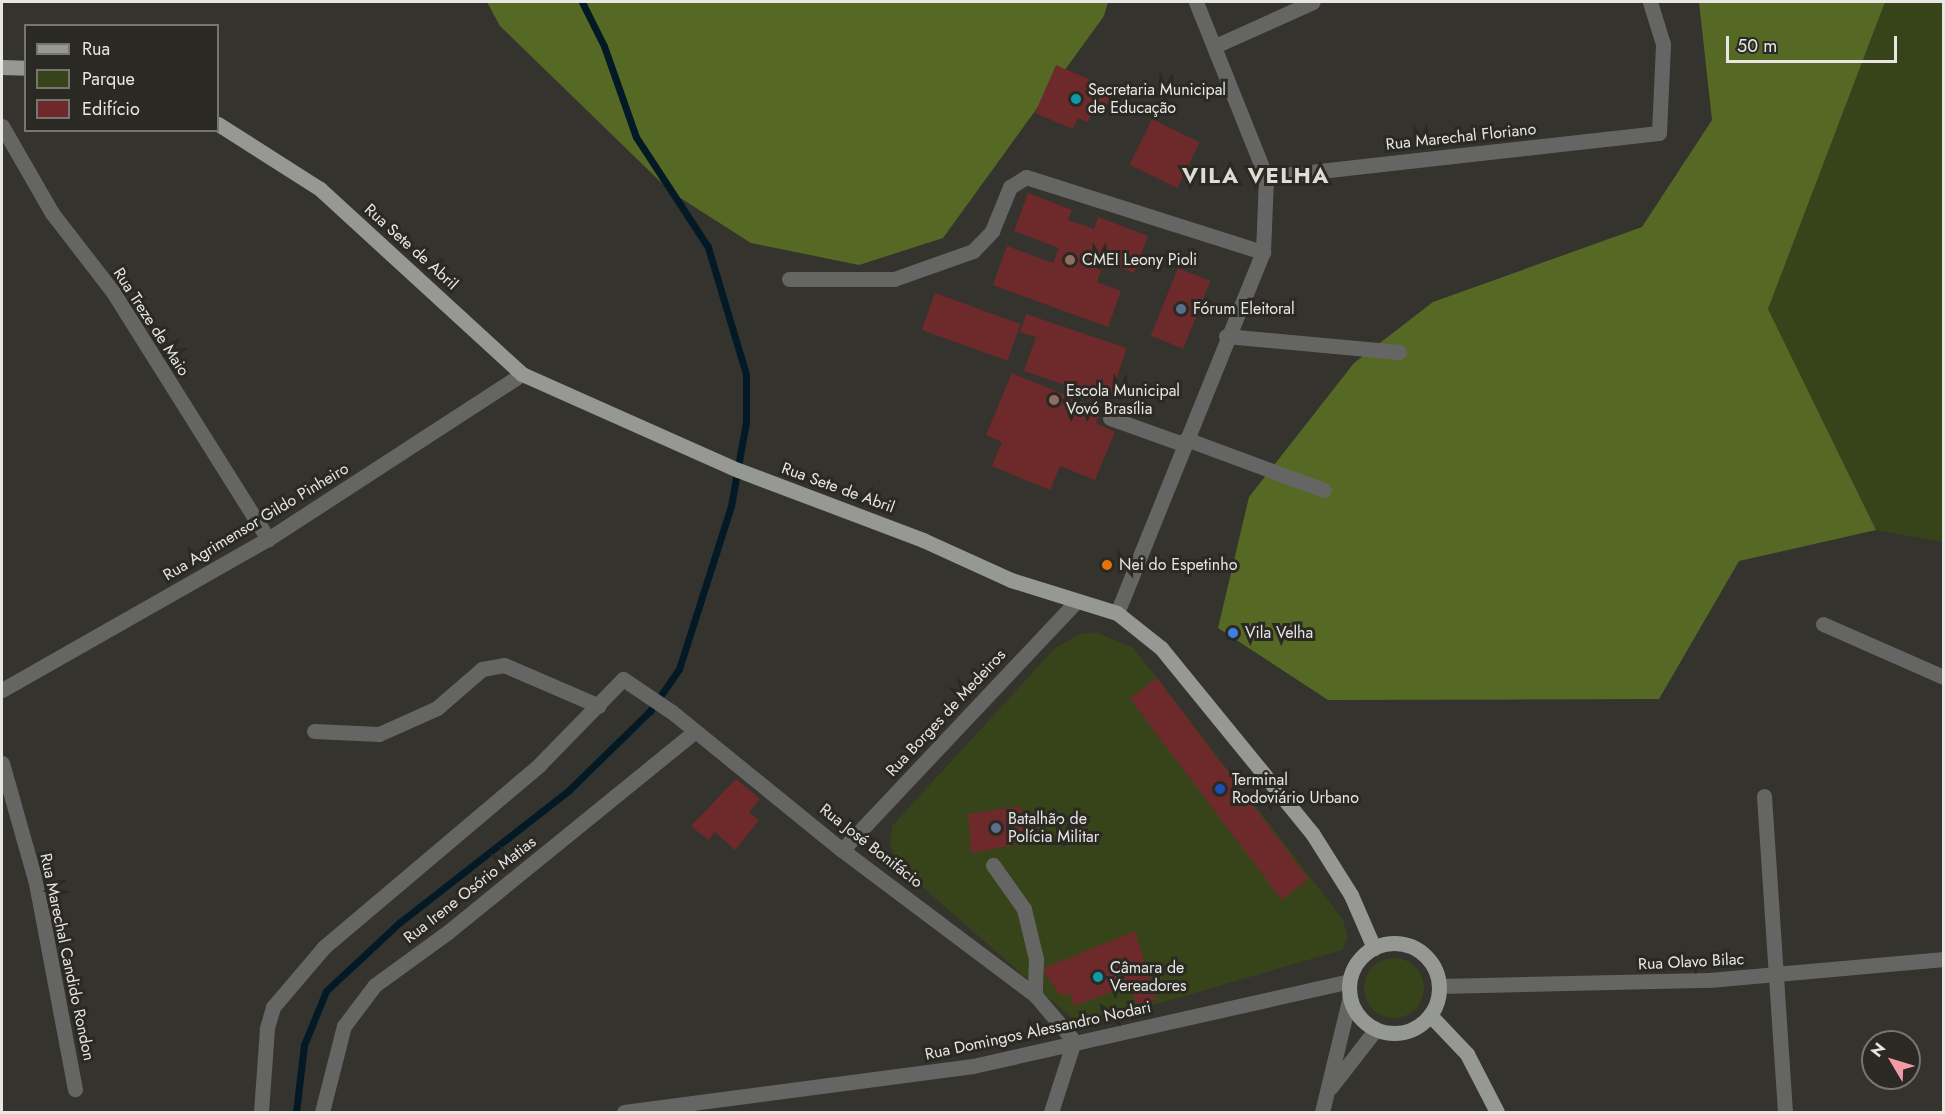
<!DOCTYPE html>
<meta charset="utf-8">
<style>
body{margin:0}
#map{position:relative;width:1945px;height:1114px;overflow:hidden;background:#35332d;font-family:Jost,sans-serif}
div>[style]{position:absolute}
.green>*{inset:0;background:#374419}
.round{border-radius:50%}
.forest>*{inset:0;background:#556925}
.stream>*{height:7px;margin:-3.5px;padding:0 3.5px;transform-origin:3.5px;border-radius:3.5px;background:#031926}
.building>*{inset:0;background:#6e2a2a;transform-origin:0 0}
.minor>*{height:15px;margin:-7.5px;padding:0 7.5px;transform-origin:7.5px;border-radius:7.5px;background:#656664}
.major>*{height:15px;margin:-7.5px;padding:0 7.5px;transform-origin:7.5px;border-radius:7.5px;background:#959893}
.major>.ring{margin:-7.5px;padding:0;box-sizing:content-box;background:none;border:15px solid #959893;border-radius:50%}
.dots>*{width:16px;height:16px;translate:-50% -50%;box-sizing:border-box;border:3px solid #2b2924;border-radius:50%}
span{translate:-50% -50%;white-space:nowrap;text-align:center;line-height:1.15;-webkit-text-stroke:6px #2b2924;paint-order:stroke}
.poi-label{font-size:16px;color:#e8e6e3}
.left{translate:0 -50%;text-align:left}
.street-label{font-size:16px;color:#e8e6e3}
.district-label{font-size:22px;color:#dfdcd5;font-weight:700;letter-spacing:1.5px}
.frame{position:absolute;inset:0;border:3px solid #e8e6e3;pointer-events:none}
.legend{position:absolute;left:24px;top:24px;width:195px;height:108px;box-sizing:border-box;background:#2b2924;border:2px solid #777570;margin:0;padding:8px 10px;list-style:none;font-size:18px;color:#e8e6e3}
.legend li{display:flex;align-items:center;gap:12px;height:30px}
.legend b{width:30px;border:2px solid #777570}
.north{position:absolute;left:1861px;top:1030px;width:60px;height:60px;box-sizing:border-box;background:#2b2924;border:2px solid #777570;border-radius:50%;rotate:308deg;font-size:16px;font-weight:700;line-height:24px;text-align:center;color:#e8e6e3}
.north::after{content:'';display:block;margin:auto;width:21px;height:27px;background:#f39aa7;clip-path:polygon(50% 0,100% 100%,50% 72%,0 100%)}
.scale{position:absolute;left:1726px;top:36px;width:171px;height:27px;box-sizing:border-box;border:3px solid #e8e6e3;border-top:0;padding-left:8px;font-size:18px;line-height:21px;white-space:nowrap;color:#e8e6e3;-webkit-text-stroke:4px #2b2924;paint-order:stroke}
</style>
<div id="map">
<div class="green">
<div style="clip-path:polygon(1885px 2px,1943px 2px,1943px 542px,1876px 530px,1768px 309px)"></div>
<div style="clip-path:polygon(1096px 632px,1133px 648px,1157px 678px,1343px 920px,1348px 937px,1342px 950px,1081px 1026px,902px 869px,890px 847px,892px 826px,1055px 648px,1080px 634px)"></div>
<div class="round" style="left:1364px;top:958px;width:60px;height:60px"></div>
</div>
<div class="forest">
<div style="clip-path:polygon(487px 2px,1108px 2px,1104px 16px,943px 238px,859px 265px,751px 243px,671px 192px,500px 26px)"></div>
<div style="clip-path:polygon(1699px 2px,1885px 2px,1768px 309px,1876px 530px,1739px 561px,1659px 699px,1328px 700px,1218px 628px,1249px 497px,1354px 363px,1433px 302px,1642px 227px,1712px 120px)"></div>
</div>
<div class="stream">
<div style="left:296px;top:1112px;width:67px;rotate:-83.2deg"></div>
<div style="left:304px;top:1045px;width:58px;rotate:-67.8deg"></div>
<div style="left:326px;top:991px;width:100px;rotate:-43deg"></div>
<div style="left:399px;top:923px;width:216px;rotate:-38deg"></div>
<div style="left:569px;top:790px;width:113px;rotate:-44.3deg"></div>
<div style="left:650px;top:711px;width:51px;rotate:-55.4deg"></div>
<div style="left:679px;top:669px;width:171px;rotate:-72.3deg"></div>
<div style="left:731px;top:506px;width:85px;rotate:-79.9deg"></div>
<div style="left:746px;top:422px;width:48px;rotate:-90deg"></div>
<div style="left:746px;top:374px;width:133px;rotate:-106.7deg"></div>
<div style="left:708px;top:247px;width:131px;rotate:-123.2deg"></div>
<div style="left:636px;top:137px;width:96px;rotate:-109.4deg"></div>
<div style="left:604px;top:46px;width:49px;rotate:-116.6deg"></div>
</div>
<div class="building">
<div style="clip-path:polygon(1056px 65px,1114px 90px,1104px 113px,1094px 109px,1088px 122px,1078px 118px,1073px 129px,1035px 113px)"></div>
<div style="left:1152px;top:119px;width:53px;height:51px;rotate:26deg"></div>
<div style="clip-path:polygon(1028px 193px,1072px 210px,1068px 220px,1094px 229px,1098px 217px,1148px 236px,1134px 273px,1104px 262px,1097px 282px,1121px 291px,1108px 327px,993px 285px,1007px 246px,1053px 263px,1059px 248px,1014px 231px)"></div>
<div style="left:1178px;top:268px;width:35px;height:73px;rotate:22deg"></div>
<div style="left:935px;top:293px;width:91px;height:39px;rotate:20deg"></div>
<div style="clip-path:polygon(1026px 314px,1127px 348px,1109px 400px,1024px 371px,1036px 337px,1020px 332px)"></div>
<div style="clip-path:polygon(1012px 373px,1101px 410px,1096px 423px,1115px 432px,1095px 480px,1060px 466px,1050px 490px,992px 466px,1002px 442px,986px 435px)"></div>
<div style="left:1157px;top:678px;width:252px;height:34px;rotate:53deg"></div>
<div style="clip-path:polygon(736px 779px,760px 799px,749px 812px,759px 820px,735px 850px,715px 832px,708px 840px,691px 826px)"></div>
<div style="clip-path:polygon(1021px 806px,1024px 843px,971px 853px,968px 814px)"></div>
<div style="clip-path:polygon(1135px 931px,1156px 1000px,1137px 1005px,1130px 985px,1074px 1006px,1070px 993px,1061px 996px,1042px 969px)"></div>
</div>
<div class="minor">
<div style="left:1215px;top:46px;width:107px;rotate:-24.2deg"></div>
<div style="left:2px;top:126px;width:100px;rotate:60.1deg"></div>
<div style="left:52px;top:213px;width:100px;rotate:52.3deg"></div>
<div style="left:113px;top:292px;width:292px;rotate:57.9deg"></div>
<div style="left:1266px;top:177px;width:395px;rotate:-6.4deg"></div>
<div style="left:1659px;top:133px;width:89px;rotate:-87.4deg"></div>
<div style="left:1663px;top:44px;width:44px;rotate:-107.2deg"></div>
<div style="left:789px;top:279px;width:105px"></div>
<div style="left:894px;top:279px;width:84px;rotate:-19.5deg"></div>
<div style="left:973px;top:251px;width:28px;rotate:-46deg"></div>
<div style="left:992px;top:231px;width:48px;rotate:-67.8deg"></div>
<div style="left:1010px;top:187px;width:19px;rotate:-32deg"></div>
<div style="left:1026px;top:177px;width:249px;rotate:17.6deg"></div>
<div style="left:1226px;top:336px;width:174px;rotate:5.3deg"></div>
<div style="left:1110px;top:418px;width:77px;rotate:19.6deg"></div>
<div style="left:1186px;top:439px;width:147px;rotate:20.3deg"></div>
<div style="left:1117px;top:613px;width:389px;rotate:-68deg"></div>
<div style="left:1263px;top:252px;width:75px;rotate:-87.7deg"></div>
<div style="left:1266px;top:177px;width:188px;rotate:-111.8deg"></div>
<div style="left:1823px;top:624px;width:132px;rotate:23.7deg"></div>
<div style="left:2px;top:690px;width:306px;rotate:-29.6deg"></div>
<div style="left:268px;top:539px;width:303px;rotate:-33deg"></div>
<div style="left:314px;top:731px;width:65px;rotate:2.6deg"></div>
<div style="left:379px;top:734px;width:64px;rotate:-24.1deg"></div>
<div style="left:437px;top:708px;width:60px;rotate:-40.9deg"></div>
<div style="left:482px;top:669px;width:22px;rotate:-10deg"></div>
<div style="left:504px;top:665px;width:103px;rotate:23.3deg"></div>
<div style="left:2px;top:763px;width:125px;rotate:74.2deg"></div>
<div style="left:36px;top:883px;width:210px;rotate:79.3deg"></div>
<div style="left:1764px;top:796px;width:317px;rotate:86.2deg"></div>
<div style="left:842px;top:850px;width:342px;rotate:-46.7deg"></div>
<div style="left:993px;top:865px;width:54px;rotate:54.8deg"></div>
<div style="left:1024px;top:909px;width:51px;rotate:76.5deg"></div>
<div style="left:1036px;top:959px;width:36px;rotate:92deg"></div>
<div style="left:1439px;top:986px;width:270px;rotate:-1.3deg"></div>
<div style="left:1709px;top:980px;width:236px;rotate:-5.1deg"></div>
<div style="left:1331px;top:1087px;width:73px;rotate:-52.2deg"></div>
<div style="left:261px;top:1112px;width:84px;rotate:-85.9deg"></div>
<div style="left:267px;top:1028px;width:22px;rotate:-74deg"></div>
<div style="left:273px;top:1007px;width:79px;rotate:-49.6deg"></div>
<div style="left:324px;top:947px;width:282px;rotate:-40.2deg"></div>
<div style="left:539px;top:765px;width:120px;rotate:-45.7deg"></div>
<div style="left:623px;top:679px;width:59px;rotate:34deg"></div>
<div style="left:672px;top:712px;width:219px;rotate:39.1deg"></div>
<div style="left:842px;top:850px;width:241px;rotate:36.9deg"></div>
<div style="left:1035px;top:995px;width:60px;rotate:49.7deg"></div>
<div style="left:322px;top:1112px;width:89px;rotate:-75.7deg"></div>
<div style="left:344px;top:1026px;width:51px;rotate:-52.9deg"></div>
<div style="left:375px;top:985px;width:90px;rotate:-36deg"></div>
<div style="left:448px;top:932px;width:317px;rotate:-39.1deg"></div>
<div style="left:624px;top:1112px;width:352px;rotate:-7.5deg"></div>
<div style="left:973px;top:1066px;width:385px;rotate:-12.7deg"></div>
<div style="left:1051px;top:1112px;width:75px;rotate:-72.1deg"></div>
<div style="left:1322px;top:1112px;width:119px;rotate:-76.4deg"></div>
</div>
<div class="major">
<div style="left:2px;top:67px;width:24px;rotate:2deg"></div>
<div style="left:218px;top:124px;width:121px;rotate:32.5deg"></div>
<div style="left:320px;top:189px;width:274px;rotate:42.5deg"></div>
<div style="left:522px;top:374px;width:236px;rotate:24deg"></div>
<div style="left:738px;top:470px;width:198px;rotate:20.7deg"></div>
<div style="left:923px;top:540px;width:97px;rotate:24.4deg"></div>
<div style="left:1011px;top:580px;width:111px;rotate:17.3deg"></div>
<div style="left:1117px;top:613px;width:56px;rotate:38.5deg"></div>
<div style="left:1161px;top:648px;width:239px;rotate:50.8deg"></div>
<div style="left:1312px;top:833px;width:73px;rotate:57.8deg"></div>
<div style="left:1351px;top:895px;width:58px;rotate:66.5deg"></div>
<div class="ring" style="left:1349px;top:943px;width:75px;height:75px"></div>
<div style="left:1430px;top:1015px;width:54px;rotate:46.5deg"></div>
<div style="left:1467px;top:1054px;width:65px;rotate:62.7deg"></div>
</div>
<div class="dots">
<div style="left:1076px;top:99px;background:#0f9aa8"></div>
<div style="left:1070px;top:260px;background:#8d6e63"></div>
<div style="left:1181px;top:309px;background:#5c6f8a"></div>
<div style="left:1054px;top:400px;background:#8d6e63"></div>
<div style="left:1107px;top:565px;background:#e8710a"></div>
<div style="left:1233px;top:633px;background:#3f7fe0"></div>
<div style="left:1220px;top:789px;background:#1a4fb4"></div>
<div style="left:996px;top:828px;background:#5c6f8a"></div>
<div style="left:1098px;top:977px;background:#0f9aa8"></div>
</div>
<div class="poi-label">
<span class="left" style="left:1088px;top:99px">Secretaria Municipal<br>de Educação</span>
<span class="left" style="left:1082px;top:260px">CMEI Leony Pioli</span>
<span class="left" style="left:1193px;top:309px">Fórum Eleitoral</span>
<span class="left" style="left:1066px;top:400px">Escola Municipal<br>Vovó Brasília</span>
<span class="left" style="left:1119px;top:565px">Nei do Espetinho</span>
<span class="left" style="left:1245px;top:633px">Vila Velha</span>
<span class="left" style="left:1232px;top:789px">Terminal<br>Rodoviário Urbano</span>
<span class="left" style="left:1008px;top:828px">Batalhão de<br>Polícia Militar</span>
<span class="left" style="left:1110px;top:977px">Câmara de<br>Vereadores</span>
</div>
<div class="street-label">
<span style="left:1461px;top:137px;rotate:-6deg">Rua Marechal Floriano</span>
<span style="left:411px;top:247px;rotate:42deg">Rua Sete de Abril</span>
<span style="left:151px;top:322px;rotate:57deg">Rua Treze de Maio</span>
<span style="left:838px;top:488px;rotate:20deg">Rua Sete de Abril</span>
<span style="left:256px;top:522px;rotate:-31deg">Rua Agrimensor Gildo Pinheiro</span>
<span style="left:946px;top:713px;rotate:-47deg">Rua Borges de Medeiros</span>
<span style="left:871px;top:846px;rotate:38deg">Rua José Bonifácio</span>
<span style="left:470px;top:890px;rotate:-38deg">Rua Irene Osório Matias</span>
<span style="left:67px;top:957px;rotate:78deg">Rua Marechal Candido Rondon</span>
<span style="left:1691px;top:962px;rotate:-3deg">Rua Olavo Bilac</span>
<span style="left:1038px;top:1031px;rotate:-12deg">Rua Domingos Alessandro Nodari</span>
</div>
<div class="district-label">
<span style="left:1256px;top:176px">VILA VELHA</span>
</div>
<div class="frame"></div>
<ul class="legend">
<li><b style="height:8px;background:#959893"></b>Rua</li>
<li><b style="height:16px;background:#374419"></b>Parque</li>
<li><b style="height:16px;background:#6e2a2a"></b>Edifício</li>
</ul>
<div class="north">N</div>
<div class="scale">50 m</div>
</div>
